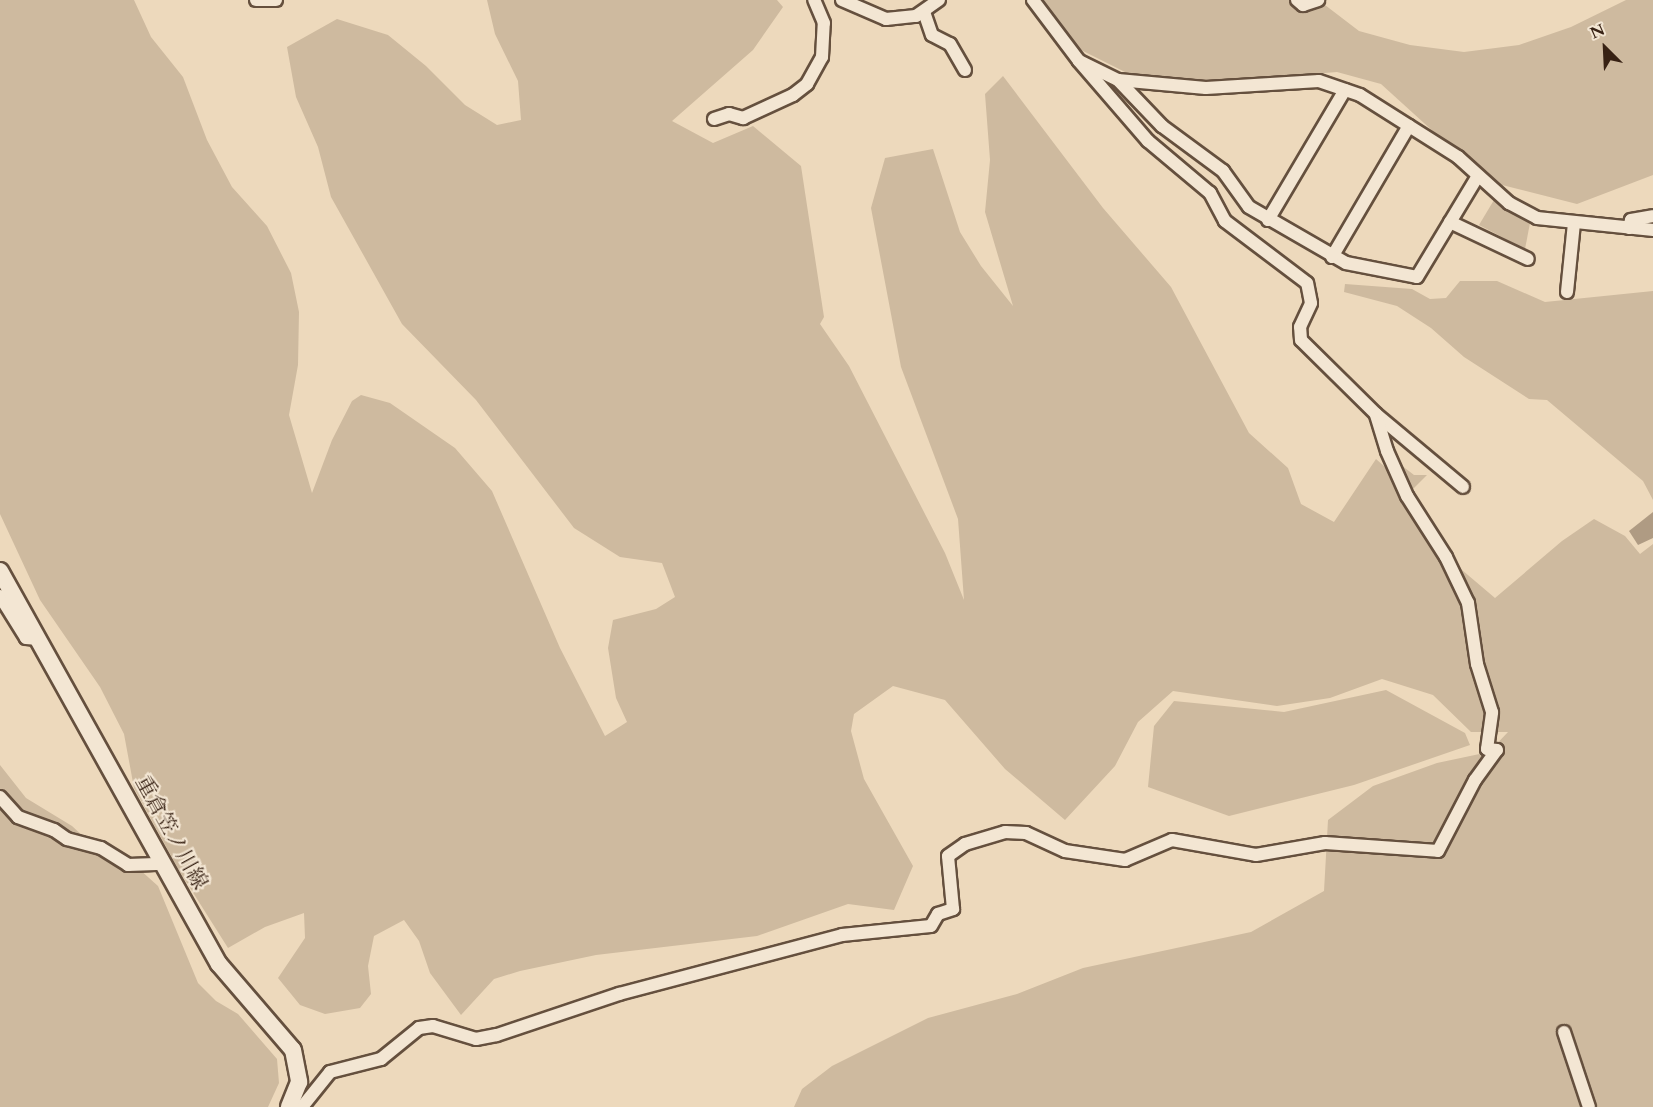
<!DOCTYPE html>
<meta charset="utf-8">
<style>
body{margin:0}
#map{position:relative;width:1653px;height:1107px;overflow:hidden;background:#edd9bc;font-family:Cardo,"Noto Serif JP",serif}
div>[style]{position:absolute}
.green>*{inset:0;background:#ceba9f}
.water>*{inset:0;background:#af9b83}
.roads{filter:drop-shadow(2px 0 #65503e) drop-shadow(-2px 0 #65503e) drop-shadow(0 2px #65503e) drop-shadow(0 -2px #65503e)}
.street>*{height:12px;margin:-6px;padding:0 6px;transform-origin:6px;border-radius:6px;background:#f3e6d3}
.secondary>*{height:16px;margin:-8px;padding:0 8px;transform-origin:8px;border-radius:8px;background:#f3e6d3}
span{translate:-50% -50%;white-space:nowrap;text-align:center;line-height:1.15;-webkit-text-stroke:4.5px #f3e6d3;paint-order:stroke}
.street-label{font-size:21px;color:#382214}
.north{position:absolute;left:1575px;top:18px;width:60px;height:60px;-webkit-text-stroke:4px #f3e6d3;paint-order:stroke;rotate:336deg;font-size:16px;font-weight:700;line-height:24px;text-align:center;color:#382214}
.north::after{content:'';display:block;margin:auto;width:21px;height:27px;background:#382214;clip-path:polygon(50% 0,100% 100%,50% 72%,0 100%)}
</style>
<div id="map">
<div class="green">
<div style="clip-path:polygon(0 0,134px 0,151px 37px,183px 77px,207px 140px,232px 187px,267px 226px,291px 273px,299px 312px,298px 365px,289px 415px,312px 493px,332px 440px,352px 401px,361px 395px,390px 403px,455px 448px,492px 491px,560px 648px,605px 736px,627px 722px,616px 698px,608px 648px,613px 620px,656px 609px,675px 597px,662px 563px,620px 557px,574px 528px,476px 400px,402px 324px,331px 197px,318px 147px,296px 97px,287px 47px,337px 19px,388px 35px,426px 66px,465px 105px,497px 125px,521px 120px,518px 81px,495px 34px,487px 0,777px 0,783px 7px,753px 50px,672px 121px,713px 143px,753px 126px,801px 166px,824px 317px,820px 324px,849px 366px,945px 553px,964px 600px,958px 519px,901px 367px,871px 208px,885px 158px,933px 149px,960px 232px,981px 266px,1013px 306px,985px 212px,990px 160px,985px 94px,1003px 76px,1103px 208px,1171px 287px,1249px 433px,1288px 468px,1301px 504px,1334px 522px,1376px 459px,1385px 467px,1401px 465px,1414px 475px,1427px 475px,1410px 492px,1462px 570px,1495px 598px,1562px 541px,1594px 519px,1625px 536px,1640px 554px,1653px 544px,1653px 1107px,794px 1107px,802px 1089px,832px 1066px,928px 1018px,1017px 994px,1083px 968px,1251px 932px,1324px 891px,1328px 820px,1373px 786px,1437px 763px,1489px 752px,1508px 732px,1471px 732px,1433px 695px,1382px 679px,1330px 698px,1277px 706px,1173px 691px,1138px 722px,1115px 766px,1065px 820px,1005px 769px,945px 700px,893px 686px,854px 714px,851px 731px,864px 779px,913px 866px,894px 910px,848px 904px,757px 936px,596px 955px,520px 971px,494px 979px,461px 1015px,430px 973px,419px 941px,404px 920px,374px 936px,368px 966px,371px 994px,360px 1008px,325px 1014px,300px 1005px,278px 978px,305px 938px,304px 913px,265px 927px,228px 948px,180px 872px,134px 788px,124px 734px,100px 687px,40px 600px,0 514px)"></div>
<div style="clip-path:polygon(1042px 0,1307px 0,1325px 5px,1359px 31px,1410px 45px,1464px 52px,1519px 45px,1571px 27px,1626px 0,1653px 0,1653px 175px,1577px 204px,1502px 185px,1446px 143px,1381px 84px,1337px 72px,1213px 82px,1131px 75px,1077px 48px)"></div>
<div style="clip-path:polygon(1494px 200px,1530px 223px,1525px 249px,1479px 225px)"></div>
<div style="clip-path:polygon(1460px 281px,1497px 281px,1545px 302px,1653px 291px,1653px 500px,1643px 481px,1547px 400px,1529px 399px,1464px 357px,1431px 328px,1397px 306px,1344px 292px,1345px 284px,1412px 289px,1430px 299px,1446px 298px)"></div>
<div style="clip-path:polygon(1386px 690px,1465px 733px,1470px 745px,1354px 785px,1229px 816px,1148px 787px,1154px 726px,1174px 701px,1284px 712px)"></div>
<div style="clip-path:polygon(0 765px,26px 798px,72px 826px,113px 864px,139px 869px,158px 886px,198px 983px,216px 1001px,238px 1014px,277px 1059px,279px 1083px,268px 1107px,0 1107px)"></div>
</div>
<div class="water">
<div style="clip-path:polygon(1653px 512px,1653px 538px,1638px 545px,1629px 531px)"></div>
</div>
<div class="roads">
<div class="street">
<div style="left:256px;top:0;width:20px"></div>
<div style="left:842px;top:0;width:48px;rotate:23.4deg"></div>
<div style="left:886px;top:19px;width:30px;rotate:-6deg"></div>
<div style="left:916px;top:16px;width:28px;rotate:-35deg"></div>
<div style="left:1033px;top:0;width:76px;rotate:53deg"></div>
<div style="left:1079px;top:61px;width:43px;rotate:26deg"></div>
<div style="left:1118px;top:80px;width:88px;rotate:5.2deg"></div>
<div style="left:1206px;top:88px;width:113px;rotate:-3.5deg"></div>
<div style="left:1319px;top:81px;width:43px;rotate:18.9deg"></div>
<div style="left:1360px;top:95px;width:116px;rotate:32.3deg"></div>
<div style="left:1458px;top:157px;width:69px;rotate:42deg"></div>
<div style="left:1509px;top:203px;width:32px;rotate:28deg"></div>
<div style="left:1537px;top:218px;width:117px;rotate:5.9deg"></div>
<div style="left:1297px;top:0;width:8px;rotate:40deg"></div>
<div style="left:1303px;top:5px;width:16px;rotate:-18deg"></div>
<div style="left:924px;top:12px;width:24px;rotate:71deg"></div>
<div style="left:932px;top:35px;width:20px;rotate:27deg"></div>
<div style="left:950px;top:44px;width:30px;rotate:60deg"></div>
<div style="left:1118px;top:80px;width:64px;rotate:46.3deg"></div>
<div style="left:1162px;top:126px;width:76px;rotate:36.4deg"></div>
<div style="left:1223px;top:171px;width:44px;rotate:54.2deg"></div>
<div style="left:1249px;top:207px;width:112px;rotate:30deg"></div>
<div style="left:1346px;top:263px;width:72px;rotate:11.2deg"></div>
<div style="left:1417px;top:277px;width:118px;rotate:-58.9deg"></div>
<div style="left:714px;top:119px;width:16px;rotate:-18deg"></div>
<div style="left:729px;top:114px;width:15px;rotate:16deg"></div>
<div style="left:743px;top:118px;width:55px;rotate:-24.7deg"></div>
<div style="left:793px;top:95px;width:18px;rotate:-38deg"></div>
<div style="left:807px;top:84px;width:31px;rotate:-61deg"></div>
<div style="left:822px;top:57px;width:34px;rotate:-87deg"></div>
<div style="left:824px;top:23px;width:25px;rotate:-113deg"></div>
<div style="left:1268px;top:220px;width:151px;rotate:-59.4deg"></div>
<div style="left:1450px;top:222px;width:86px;rotate:25.4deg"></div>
<div style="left:1629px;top:228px;width:8px;rotate:-76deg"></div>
<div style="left:1631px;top:220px;width:22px;rotate:-10deg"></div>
<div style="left:1332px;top:257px;width:152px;rotate:-59.6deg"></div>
<div style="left:1567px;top:292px;width:69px;rotate:-84.2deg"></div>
<div style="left:1377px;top:415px;width:112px;rotate:39.9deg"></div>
<div style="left:0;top:596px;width:49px;rotate:58.2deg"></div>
<div style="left:26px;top:638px;width:13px;rotate:4deg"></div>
<div style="left:0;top:797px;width:27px;rotate:48deg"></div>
<div style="left:18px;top:817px;width:38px;rotate:20deg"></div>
<div style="left:54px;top:830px;width:16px;rotate:35deg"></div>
<div style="left:67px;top:839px;width:35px;rotate:15deg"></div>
<div style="left:101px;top:848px;width:32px;rotate:32deg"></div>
<div style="left:128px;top:865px;width:35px;rotate:-2deg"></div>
<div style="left:1564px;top:1032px;width:79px;rotate:71.6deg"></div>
<div style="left:302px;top:1107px;width:45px;rotate:-51.3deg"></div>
<div style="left:330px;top:1072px;width:53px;rotate:-14.3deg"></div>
<div style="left:381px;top:1059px;width:49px;rotate:-39.2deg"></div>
<div style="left:419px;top:1028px;width:14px;rotate:-8deg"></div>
<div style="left:433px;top:1026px;width:45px;rotate:16.8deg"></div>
<div style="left:476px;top:1039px;width:21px;rotate:-11deg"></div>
<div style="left:497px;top:1035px;width:129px;rotate:-18.6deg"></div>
<div style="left:619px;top:994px;width:231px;rotate:-14.8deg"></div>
<div style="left:842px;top:935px;width:89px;rotate:-5.8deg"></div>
<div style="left:931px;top:926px;width:14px;rotate:-60deg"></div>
<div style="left:938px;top:914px;width:16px;rotate:-18deg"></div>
<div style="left:953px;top:909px;width:53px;rotate:-95.4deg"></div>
<div style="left:948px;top:856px;width:21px;rotate:-35deg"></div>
<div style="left:965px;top:844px;width:42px;rotate:-16.7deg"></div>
<div style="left:1005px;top:832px;width:21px;rotate:3deg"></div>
<div style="left:1026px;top:833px;width:43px;rotate:24.8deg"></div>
<div style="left:1065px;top:851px;width:61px;rotate:8.5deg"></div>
<div style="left:1125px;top:860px;width:51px;rotate:-23.1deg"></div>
<div style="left:1172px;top:840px;width:85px;rotate:10.1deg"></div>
<div style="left:1256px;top:855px;width:70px;rotate:-9.9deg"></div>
<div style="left:1325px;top:843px;width:113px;rotate:4deg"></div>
<div style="left:1438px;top:851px;width:80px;rotate:-62.5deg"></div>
<div style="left:1475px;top:780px;width:37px;rotate:-54deg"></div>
<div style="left:1497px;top:750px;width:10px;rotate:-174deg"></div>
<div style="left:1487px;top:749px;width:37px;rotate:-82deg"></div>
<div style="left:1492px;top:712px;width:50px;rotate:-107.4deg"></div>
<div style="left:1477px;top:664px;width:62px;rotate:-98.4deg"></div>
<div style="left:1468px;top:603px;width:51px;rotate:-115.6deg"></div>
<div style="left:1446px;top:557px;width:72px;rotate:-122.6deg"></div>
<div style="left:1407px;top:496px;width:49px;rotate:-114deg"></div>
<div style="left:1387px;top:451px;width:39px;rotate:-107deg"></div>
<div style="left:1376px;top:414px;width:105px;rotate:-135.4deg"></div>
<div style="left:1301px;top:340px;width:13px;rotate:-94deg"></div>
<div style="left:1300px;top:327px;width:26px;rotate:-65deg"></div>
<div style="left:1311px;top:303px;width:20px;rotate:-101deg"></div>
<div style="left:1307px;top:283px;width:103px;rotate:-142.9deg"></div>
<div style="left:1225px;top:221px;width:32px;rotate:-118deg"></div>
<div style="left:1210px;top:193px;width:81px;rotate:-140deg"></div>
<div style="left:1148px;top:141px;width:106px;rotate:-130.8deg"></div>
</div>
<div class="secondary">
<div style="left:0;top:571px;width:450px;rotate:60.9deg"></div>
<div style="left:219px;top:964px;width:113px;rotate:49.3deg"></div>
<div style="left:293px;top:1050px;width:33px;rotate:79deg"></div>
<div style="left:299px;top:1082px;width:27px;rotate:112deg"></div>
</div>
</div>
<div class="street-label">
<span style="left:171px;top:833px;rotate:61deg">重倉笠ノ川線</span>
</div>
<div class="north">N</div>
</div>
